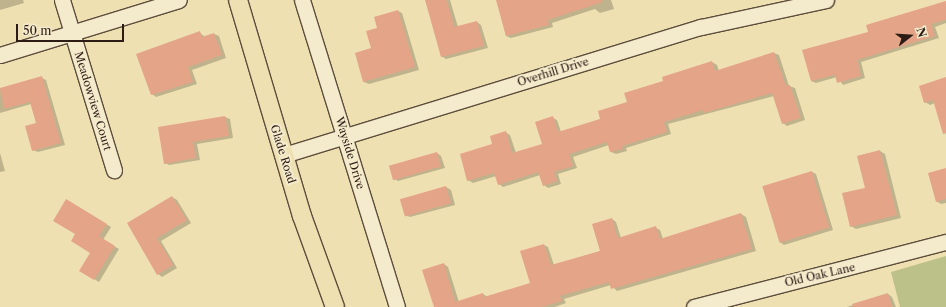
<!DOCTYPE html>
<style>
body{margin:0}
#map{position:relative;width:946px;height:307px;overflow:hidden;background:#eee0b1;font-family:"Libre Caslon Text",serif}
div>[style]{position:absolute}
.green>*{inset:0;background:#bcc189}
.shadow>*{inset:0;background:#0003}
.building>*{inset:0;background:#e4a488;transform-origin:0 0}
.roads{filter:drop-shadow(1px 0 #5d4d3c) drop-shadow(-1px 0 #5d4d3c) drop-shadow(0 1px #5d4d3c) drop-shadow(0 -1px #5d4d3c)}
.minor>*{height:15px;margin:-7.5px;padding:0 7.5px;transform-origin:7.5px;border-radius:7.5px;background:#f4ebcc}
.major>*{height:18px;margin:-9px;padding:0 9px;transform-origin:9px;border-radius:9px;background:#eee0b1}
span{translate:-50% -50%;white-space:nowrap;text-align:center;line-height:1.15;-webkit-text-stroke:4px #f4ebcc;paint-order:stroke}
.street-label{font-size:11px;color:#2d1c15}
.north{position:absolute;left:890px;top:16px;width:40px;height:40px;-webkit-text-stroke:3px #f4ebcc;paint-order:stroke;rotate:73deg;font-size:11px;font-weight:700;line-height:16px;text-align:center;color:#2d1c15}
.north::after{content:'';display:block;margin:auto;width:14px;height:18px;background:#2d1c15;clip-path:polygon(50% 0,100% 100%,50% 72%,0 100%)}
.scale{position:absolute;left:16px;top:24px;width:108px;height:18px;box-sizing:border-box;border:2px solid #2d1c15;border-top:0;padding-left:5px;font-size:12px;line-height:14px;white-space:nowrap;color:#2d1c15;-webkit-text-stroke:3px #f4ebcc;paint-order:stroke}
</style>
<div id="map">
<div class="green">
<div style="clip-path:polygon(946px 256px,946px 307px,900px 307px,891px 272px)"></div>
</div>
<div class="shadow">
<div style="clip-path:polygon(0 0,23px 0,24px 3px,0 10px)"></div>
<div style="clip-path:polygon(427px 0,450px 0,458px 27px,477px 22px,481px 25px,488px 48px,446px 59px,441px 56px)"></div>
<div style="clip-path:polygon(497px 0,611px 0,614px 9px,600px 13px,595px 9px,552px 23px,553px 27px,511px 38px,506px 36px)"></div>
<div style="clip-path:polygon(946px 2px,946px 23px,935px 27px,939px 38px,861px 62px,865px 78px,843px 85px,837px 77px,816px 83px,811px 81px,869px 32px)"></div>
<div style="clip-path:polygon(398px 11px,402px 13px,419px 70px,369px 84px,364px 82px,356px 54px,372px 49px,378px 29px)"></div>
<div style="clip-path:polygon(200px 33px,205px 37px,214px 34px,219px 36px,226px 58px,192px 70px,197px 84px,156px 97px,152px 94px)"></div>
<div style="clip-path:polygon(774px 53px,779px 55px,789px 86px,795px 88px,805px 120px,787px 126px,783px 123px,774px 96px,668px 124px,671px 134px,626px 148px,627px 151px,616px 154px,611px 152px,609px 145px,573px 157px,577px 168px,558px 174px,561px 184px,548px 188px,544px 185px,540px 175px,503px 187px,499px 184px,496px 176px,473px 183px,468px 180px,505px 132px,510px 135px,516px 153px,543px 145px,553px 118px,557px 120px,561px 132px,601px 119px,664px 82px,712px 62px,717px 65px,719px 71px)"></div>
<div style="clip-path:polygon(42px 78px,46px 80px,65px 145px,38px 152px,33px 150px,37px 124px,31px 104px,0 113px,0 89px)"></div>
<div style="clip-path:polygon(946px 79px,946px 135px,935px 103px,930px 105px,925px 102px)"></div>
<div style="clip-path:polygon(225px 117px,230px 119px,233px 138px,197px 144px,200px 160px,169px 165px,165px 163px,159px 128px)"></div>
<div style="clip-path:polygon(880px 151px,885px 154px,901px 218px,856px 229px,851px 226px,866px 188px,858px 156px)"></div>
<div style="clip-path:polygon(0 153px,5px 171px,0 172px)"></div>
<div style="clip-path:polygon(437px 153px,441px 156px,445px 168px,398px 181px,393px 178px)"></div>
<div style="clip-path:polygon(946px 169px,946px 203px,941px 204px,936px 201px)"></div>
<div style="clip-path:polygon(812px 172px,816px 174px,833px 230px,784px 245px,780px 242px)"></div>
<div style="clip-path:polygon(446px 187px,451px 190px,455px 205px,410px 217px,405px 215px)"></div>
<div style="clip-path:polygon(172px 197px,177px 200px,191px 223px,161px 241px,177px 268px,162px 277px,158px 274px,128px 224px)"></div>
<div style="clip-path:polygon(67px 200px,111px 227px,103px 240px,119px 249px,99px 282px,81px 271px,92px 252px,76px 234px)"></div>
<div style="clip-path:polygon(741px 214px,746px 217px,756px 251px,617px 291px,611px 285px,564px 299px,566px 303px,555px 307px,435px 307px,444px 264px,448px 267px,459px 302px,483px 294px,488px 297px,531px 284px,544px 245px,548px 247px,554px 265px,601px 251px,612px 219px,616px 222px,621px 238px,656px 228px,660px 230px,663px 239px)"></div>
<div style="clip-path:polygon(888px 294px,892px 297px,896px 307px,847px 307px)"></div>
</div>
<div class="building">
<div style="clip-path:polygon(425px 0,447px 0,454px 27px,477px 21px,484px 46px,441px 57px)"></div>
<div style="clip-path:polygon(496px 0,602px 0,603px 2px,548px 20px,549px 25px,506px 36px)"></div>
<div style="clip-path:polygon(946px 1px,946px 20px,931px 24px,935px 36px,857px 60px,861px 76px,837px 83px,835px 75px,811px 81px,802px 50px,868px 32px,866px 25px)"></div>
<div style="clip-path:polygon(398px 10px,415px 67px,363px 82px,355px 53px,371px 48px,366px 31px,377px 28px,374px 17px)"></div>
<div style="clip-path:polygon(200px 31px,202px 37px,214px 33px,222px 55px,188px 67px,193px 82px,151px 95px,136px 54px)"></div>
<div style="clip-path:polygon(774px 52px,786px 86px,790px 85px,801px 118px,782px 124px,772px 93px,704px 113px,703px 110px,664px 122px,667px 132px,622px 146px,623px 149px,610px 152px,607px 142px,569px 154px,573px 166px,554px 172px,557px 181px,543px 186px,538px 172px,498px 185px,494px 173px,467px 181px,460px 154px,492px 144px,490px 136px,506px 131px,512px 153px,542px 144px,535px 122px,553px 116px,558px 132px,600px 119px,598px 111px,627px 102px,624px 93px,663px 81px,662px 77px,712px 61px,715px 71px)"></div>
<div style="clip-path:polygon(42px 76px,61px 143px,32px 151px,25px 126px,36px 123px,30px 102px,4px 109px,0 88px)"></div>
<div style="clip-path:polygon(946px 77px,946px 133px,943px 134px,933px 100px,924px 103px,919px 86px)"></div>
<div style="clip-path:polygon(225px 116px,229px 136px,193px 142px,196px 158px,164px 164px,158px 127px)"></div>
<div style="clip-path:polygon(880px 150px,897px 215px,850px 227px,842px 193px,865px 188px,857px 156px)"></div>
<div style="left:437px;top:152px;width:15px;height:50px;rotate:74deg"></div>
<div style="clip-path:polygon(946px 168px,946px 199px,936px 202px,928px 173px)"></div>
<div style="left:812px;top:171px;width:59px;height:52px;rotate:73deg"></div>
<div style="left:446px;top:186px;width:18px;height:48px;rotate:74deg"></div>
<div style="clip-path:polygon(172px 196px,187px 220px,157px 238px,173px 265px,157px 275px,127px 223px)"></div>
<div style="clip-path:polygon(66px 199px,107px 224px,99px 236px,115px 246px,94px 280px,79px 271px,90px 253px,71px 241px,75px 234px,53px 221px)"></div>
<div style="clip-path:polygon(741px 213px,752px 249px,611px 289px,609px 282px,560px 296px,562px 301px,542px 307px,434px 307px,422px 270px,444px 263px,455px 302px,483px 293px,484px 297px,530px 283px,520px 251px,544px 244px,551px 265px,600px 251px,592px 224px,612px 218px,618px 238px,656px 226px,660px 239px)"></div>
<div style="clip-path:polygon(888px 293px,892px 307px,853px 307px,852px 304px)"></div>
</div>
<div class="roads">
<div class="minor">
<div style="left:62px;top:0;width:178px;rotate:73deg"></div>
<div style="left:302px;top:0;width:321px;rotate:72.8deg"></div>
<div style="left:0;top:55px;width:187px;rotate:-17.1deg"></div>
<div style="left:284px;top:155px;width:436px;rotate:-17.1deg"></div>
<div style="left:701px;top:27px;width:128px;rotate:-12.2deg"></div>
<div style="left:694px;top:307px;width:260px;rotate:-14.5deg"></div>
</div>
<div class="major">
<div style="left:238px;top:0;width:225px;rotate:73.5deg"></div>
<div style="left:302px;top:216px;width:97px;rotate:70.1deg"></div>
</div>
</div>
<div class="street-label">
<span style="left:553px;top:72px;rotate:-17deg">Overhill Drive</span>
<span style="left:93px;top:101px;rotate:73deg">Meadowview Court</span>
<span style="left:350px;top:153px;rotate:73deg">Wayside Drive</span>
<span style="left:283px;top:154px;rotate:73deg">Glade Road</span>
<span style="left:820px;top:275px;rotate:-13deg">Old Oak Lane</span>
</div>
<div class="north">N</div>
<div class="scale">50 m</div>
</div>
